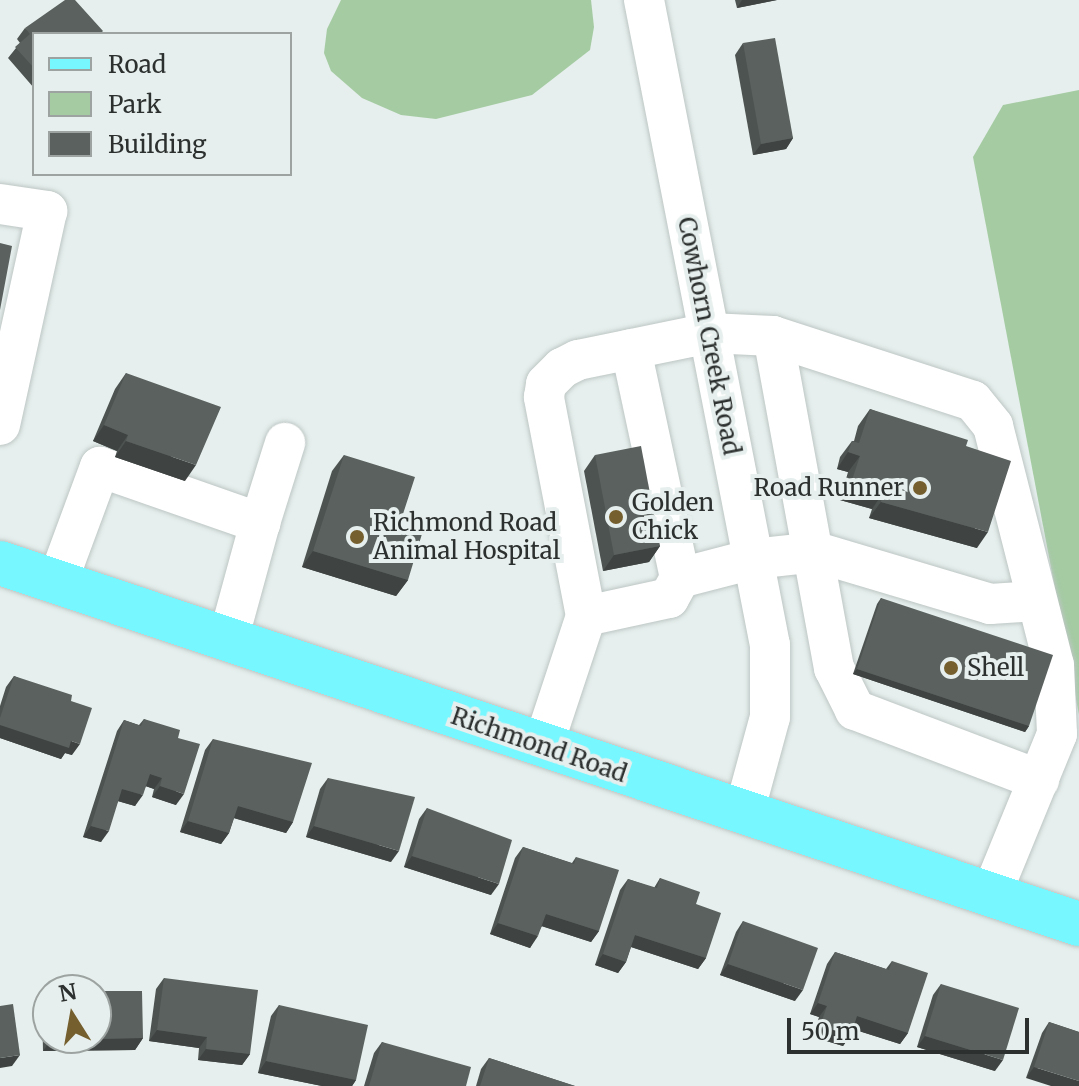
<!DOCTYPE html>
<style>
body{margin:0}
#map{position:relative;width:1079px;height:1086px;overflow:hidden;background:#e6efed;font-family:Merriweather,serif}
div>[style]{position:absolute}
.green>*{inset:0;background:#a5cba3}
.roads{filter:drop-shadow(0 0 2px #bdc6c4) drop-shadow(0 0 2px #bdc6c4)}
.minor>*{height:40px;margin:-20px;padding:0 20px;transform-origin:20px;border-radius:20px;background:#fff}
.major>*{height:44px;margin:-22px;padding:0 22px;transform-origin:22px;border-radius:22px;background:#77f7ff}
.wall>*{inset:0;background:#4d5351}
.shaded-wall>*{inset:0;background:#3f4442}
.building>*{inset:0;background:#5a615e}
.dots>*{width:22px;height:22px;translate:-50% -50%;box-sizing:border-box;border:4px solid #e6efed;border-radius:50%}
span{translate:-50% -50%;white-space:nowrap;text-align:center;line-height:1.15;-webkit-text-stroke:8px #e6efed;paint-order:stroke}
.street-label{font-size:24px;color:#2c302f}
.poi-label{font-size:24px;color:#2c302f}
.right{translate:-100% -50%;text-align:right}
.left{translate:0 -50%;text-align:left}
.legend{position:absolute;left:32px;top:32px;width:260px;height:144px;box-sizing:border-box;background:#e6efed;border:2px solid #9ca3a1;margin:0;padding:10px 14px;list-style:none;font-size:24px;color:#2c302f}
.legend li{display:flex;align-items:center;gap:16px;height:40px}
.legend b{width:40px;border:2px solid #9ca3a1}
.north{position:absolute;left:32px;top:974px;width:80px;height:80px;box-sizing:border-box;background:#e6efed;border:2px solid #9ca3a1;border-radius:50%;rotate:349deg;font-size:22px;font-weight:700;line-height:32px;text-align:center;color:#2c302f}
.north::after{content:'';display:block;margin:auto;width:28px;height:36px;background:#755f2e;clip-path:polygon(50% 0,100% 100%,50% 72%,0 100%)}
.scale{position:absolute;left:787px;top:1018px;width:242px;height:36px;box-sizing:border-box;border:4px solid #2c302f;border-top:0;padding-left:10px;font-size:24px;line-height:28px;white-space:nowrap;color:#2c302f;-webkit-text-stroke:6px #e6efed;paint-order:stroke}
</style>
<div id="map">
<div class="green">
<i style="clip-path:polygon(341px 0,591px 0,594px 27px,590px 50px,532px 95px,436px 119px,401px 115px,362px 98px,331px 71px,324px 53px,327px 29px)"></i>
<i style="clip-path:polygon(1079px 90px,1079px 715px,973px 157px,1003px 105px)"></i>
</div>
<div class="roads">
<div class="minor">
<i style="left:644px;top:0;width:657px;rotate:78.95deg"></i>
<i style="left:770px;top:645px;width:72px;rotate:90deg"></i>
<i style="left:770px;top:717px;width:99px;rotate:105.2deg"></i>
<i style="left:0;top:204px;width:48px;rotate:8.5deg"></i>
<i style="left:47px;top:211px;width:219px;rotate:102.4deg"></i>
<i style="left:773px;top:336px;width:338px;rotate:79.6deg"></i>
<i style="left:834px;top:668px;width:47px;rotate:63.4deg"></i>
<i style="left:855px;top:710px;width:197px;rotate:20.8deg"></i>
<i style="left:260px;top:523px;width:84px;rotate:-72.6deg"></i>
<i style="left:680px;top:578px;width:75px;rotate:-14.6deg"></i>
<i style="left:753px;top:559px;width:63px;rotate:-6.3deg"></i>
<i style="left:816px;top:552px;width:182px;rotate:16.6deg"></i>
<i style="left:990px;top:604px;width:47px;rotate:-3.7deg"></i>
<i style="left:57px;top:583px;width:124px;rotate:-69.7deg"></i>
<i style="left:100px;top:467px;width:170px;rotate:19.3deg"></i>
<i style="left:260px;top:523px;width:121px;rotate:105.3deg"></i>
<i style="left:586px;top:616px;width:85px;rotate:-12.2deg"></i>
<i style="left:669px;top:598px;width:23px;rotate:-61deg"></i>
<i style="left:680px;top:578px;width:234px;rotate:-102.1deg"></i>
<i style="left:543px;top:746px;width:137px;rotate:-71.7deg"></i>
<i style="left:586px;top:616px;width:223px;rotate:-100.9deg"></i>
<i style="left:544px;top:397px;width:13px;rotate:-81deg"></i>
<i style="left:546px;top:384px;width:23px;rotate:-45deg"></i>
<i style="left:562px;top:368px;width:18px;rotate:-27deg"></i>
<i style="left:578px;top:360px;width:134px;rotate:-11.6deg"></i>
<i style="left:709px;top:333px;width:64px;rotate:2.7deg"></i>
<i style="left:773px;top:336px;width:210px;rotate:18deg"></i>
<i style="left:973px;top:401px;width:32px;rotate:51deg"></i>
<i style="left:993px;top:426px;width:247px;rotate:75.7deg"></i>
<i style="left:1054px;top:665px;width:69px;rotate:87.5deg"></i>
<i style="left:1057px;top:734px;width:174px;rotate:112.3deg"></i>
</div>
<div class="major">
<i style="left:0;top:563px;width:1138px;rotate:18.5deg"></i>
</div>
</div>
<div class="wall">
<i style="clip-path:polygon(735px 0,777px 0,737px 8px)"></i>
<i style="clip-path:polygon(25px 28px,34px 34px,34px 88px,8px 58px,20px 43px,17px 39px)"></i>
<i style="clip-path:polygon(743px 43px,793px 138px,786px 149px,753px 155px,735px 55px)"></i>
<i style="clip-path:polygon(126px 373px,185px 481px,115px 457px,117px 451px,93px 441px,115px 389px)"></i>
<i style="clip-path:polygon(870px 409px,966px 446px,977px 548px,869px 518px,872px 509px,840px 500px,848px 472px,837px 469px,840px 457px,852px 441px,854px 441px,858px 426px)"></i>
<i style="clip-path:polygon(344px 455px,408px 580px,396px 596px,302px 567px,332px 471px)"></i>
<i style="clip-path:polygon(595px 455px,660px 546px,649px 562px,603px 571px,584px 471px)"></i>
<i style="clip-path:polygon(881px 598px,1029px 726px,1025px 732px,853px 674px,877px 604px)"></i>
<i style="clip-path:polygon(14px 676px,71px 701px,72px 755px,65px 753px,61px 759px,0 738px,0 706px,6px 687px)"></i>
<i style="clip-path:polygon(144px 719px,178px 738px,176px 805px,152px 797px,154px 789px,146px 786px,135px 806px,118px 801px,101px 842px,83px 837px,117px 731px,124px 720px,139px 725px)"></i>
<i style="clip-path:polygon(213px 739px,293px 822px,286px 833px,234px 818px,229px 833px,221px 844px,180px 832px,205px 750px)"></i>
<i style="clip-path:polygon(328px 778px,391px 862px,306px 837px,320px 789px)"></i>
<i style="clip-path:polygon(427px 808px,491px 895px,404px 867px,419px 819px)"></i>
<i style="clip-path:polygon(523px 847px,572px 863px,576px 857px,599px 931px,591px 942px,542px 926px,530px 948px,490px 934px,515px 858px)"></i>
<i style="clip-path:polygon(660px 878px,696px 904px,706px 958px,698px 969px,631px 947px,626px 962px,618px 973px,595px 965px,620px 890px,628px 879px,654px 888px)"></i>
<i style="clip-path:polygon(743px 921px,795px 1001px,720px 975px,736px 932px)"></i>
<i style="clip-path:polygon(835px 952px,886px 969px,892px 961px,908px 1033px,900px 1044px,853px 1029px,851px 1035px,843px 1046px,813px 1037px,819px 1017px,810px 1014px,827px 964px)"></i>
<i style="clip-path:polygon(164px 978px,250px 1054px,242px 1065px,198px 1060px,199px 1048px,149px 1041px,156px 989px)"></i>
<i style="clip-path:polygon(941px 984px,995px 1071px,917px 1047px,933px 995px)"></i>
<i style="clip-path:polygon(48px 995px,48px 1038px,143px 1038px,135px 1050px,43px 1051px,42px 1003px)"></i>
<i style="clip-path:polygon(279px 1005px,356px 1080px,352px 1086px,322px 1086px,258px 1073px,271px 1016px)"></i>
<i style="clip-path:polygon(1049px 1022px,1079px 1032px,1026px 1078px,1042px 1033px)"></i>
<i style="clip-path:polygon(382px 1042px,466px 1086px,364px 1086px,374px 1053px)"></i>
<i style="clip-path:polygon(489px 1058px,575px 1086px,476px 1086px,481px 1069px)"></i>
</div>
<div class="shaded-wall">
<i style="clip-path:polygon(742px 0,777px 0,737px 8px)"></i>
<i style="clip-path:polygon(793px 138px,786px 149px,753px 155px,761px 144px)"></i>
<i style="clip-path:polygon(104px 425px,128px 435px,117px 451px,93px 441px)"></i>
<i style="clip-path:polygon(126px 441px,196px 465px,185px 481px,115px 457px)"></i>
<i style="clip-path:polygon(848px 452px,860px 456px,848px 472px,837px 469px)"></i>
<i style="clip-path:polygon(851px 483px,883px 493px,872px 509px,840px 500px)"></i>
<i style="clip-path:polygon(881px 502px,988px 532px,977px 548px,869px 518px)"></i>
<i style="clip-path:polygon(660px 546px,649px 562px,603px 571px,614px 555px)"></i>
<i style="clip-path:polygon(313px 551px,408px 580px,396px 596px,302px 567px)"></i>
<i style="clip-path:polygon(857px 669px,1029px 726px,1025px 732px,853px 674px)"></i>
<i style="clip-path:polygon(0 725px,71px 741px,80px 744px,72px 755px,65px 753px,61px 759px,0 738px)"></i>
<i style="clip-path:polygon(150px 774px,162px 778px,154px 789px,142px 785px)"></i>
<i style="clip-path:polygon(160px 786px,184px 794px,176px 805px,152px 797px)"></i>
<i style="clip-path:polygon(122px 789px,143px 795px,135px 806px,114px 800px)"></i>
<i style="clip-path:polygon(238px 806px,293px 822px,286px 833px,230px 817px)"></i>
<i style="clip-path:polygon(188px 821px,229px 833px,221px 844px,180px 832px)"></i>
<i style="clip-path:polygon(91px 826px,109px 831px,101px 842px,83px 837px)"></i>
<i style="clip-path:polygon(314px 826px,399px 851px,391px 862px,306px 837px)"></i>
<i style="clip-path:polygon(412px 856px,499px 884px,491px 895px,404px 867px)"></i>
<i style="clip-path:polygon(546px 914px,599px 931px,591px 942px,538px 925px)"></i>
<i style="clip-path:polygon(498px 923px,538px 936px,530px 948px,490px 934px)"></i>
<i style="clip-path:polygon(635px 935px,706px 958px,698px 969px,628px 946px)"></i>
<i style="clip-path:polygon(603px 954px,626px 962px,618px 973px,595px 965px)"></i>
<i style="clip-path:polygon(728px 964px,803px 990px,795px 1001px,720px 975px)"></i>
<i style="clip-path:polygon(818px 1003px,827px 1006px,819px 1017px,810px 1014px)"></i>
<i style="clip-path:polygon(857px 1016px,908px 1033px,900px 1044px,849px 1028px)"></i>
<i style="clip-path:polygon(820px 1026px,851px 1035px,843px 1046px,813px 1037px)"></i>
<i style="clip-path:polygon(157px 1030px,207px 1037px,199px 1048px,149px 1041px)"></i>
<i style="clip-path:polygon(925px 1036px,1003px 1060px,995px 1071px,917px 1047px)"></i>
<i style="clip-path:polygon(143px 1038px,135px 1050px,43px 1051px,51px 1040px)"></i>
<i style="clip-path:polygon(206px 1049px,250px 1054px,242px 1065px,198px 1060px)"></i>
<i style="clip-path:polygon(20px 1055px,12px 1066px,0 1068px,0 1058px)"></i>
<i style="clip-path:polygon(266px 1061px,356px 1080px,352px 1086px,322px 1086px,258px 1073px)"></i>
<i style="clip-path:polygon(1034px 1067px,1079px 1081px,1079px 1086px,1051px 1086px,1026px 1078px)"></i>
</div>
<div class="building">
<i style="clip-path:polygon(65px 0,75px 0,103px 31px,100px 34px,34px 34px,34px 68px,15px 47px,30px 34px,25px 28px)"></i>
<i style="clip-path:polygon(775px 38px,793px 138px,761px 144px,743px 43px)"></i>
<i style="clip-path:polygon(0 243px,12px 246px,0 310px)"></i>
<i style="clip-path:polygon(126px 373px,221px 407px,196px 465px,126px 441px,128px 435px,104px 425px)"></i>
<i style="clip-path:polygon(870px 409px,968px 440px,966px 446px,1011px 461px,988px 532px,881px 502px,883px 493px,851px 483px,860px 456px,848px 452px,852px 441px,859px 443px)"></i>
<i style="clip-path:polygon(641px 446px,660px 546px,614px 555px,595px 455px)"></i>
<i style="clip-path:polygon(344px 455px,415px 477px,402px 517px,425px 524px,408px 580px,313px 551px)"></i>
<i style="clip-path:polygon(881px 598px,1053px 655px,1029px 726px,857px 669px)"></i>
<i style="clip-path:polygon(14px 676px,72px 695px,71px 701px,92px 708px,80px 744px,71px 741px,69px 748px,0 725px,0 718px)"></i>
<i style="clip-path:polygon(144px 719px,180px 730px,178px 738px,200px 744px,184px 794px,160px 786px,162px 778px,150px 774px,143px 795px,122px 789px,109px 831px,91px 826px,124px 720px,141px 726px)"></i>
<i style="clip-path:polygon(213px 739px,312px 763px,293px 822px,238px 806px,229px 833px,188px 821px)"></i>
<i style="clip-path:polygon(328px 778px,415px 797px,399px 851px,314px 826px)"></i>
<i style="clip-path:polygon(427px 808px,512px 840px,499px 884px,412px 856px)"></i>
<i style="clip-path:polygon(523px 847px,574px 864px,576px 857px,619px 870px,599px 931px,546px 914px,538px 936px,498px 923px)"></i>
<i style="clip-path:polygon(660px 878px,700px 892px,696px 904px,721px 913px,706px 958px,635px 935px,626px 962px,603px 954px,628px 879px,657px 888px)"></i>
<i style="clip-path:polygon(743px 921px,818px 948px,803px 990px,728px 964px)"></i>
<i style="clip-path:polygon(835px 952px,889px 970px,892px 961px,928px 973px,908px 1033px,857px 1016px,851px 1035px,820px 1026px,827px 1006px,818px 1003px)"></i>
<i style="clip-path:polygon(164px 978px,258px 990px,250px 1054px,206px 1049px,207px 1037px,157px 1030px)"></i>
<i style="clip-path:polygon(941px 984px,1019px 1008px,1003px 1060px,925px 1036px)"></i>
<i style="clip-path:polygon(96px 991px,142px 991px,143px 1038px,51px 1040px,51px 1038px,96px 1038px)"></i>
<i style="clip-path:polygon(13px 1004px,20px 1055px,0 1058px,0 1006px)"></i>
<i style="clip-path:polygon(279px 1005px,368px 1025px,356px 1080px,266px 1061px)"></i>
<i style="clip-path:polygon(1049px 1022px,1079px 1032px,1079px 1081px,1034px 1067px)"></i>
<i style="clip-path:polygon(382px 1042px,471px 1067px,466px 1086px,369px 1086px)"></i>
<i style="clip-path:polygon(489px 1058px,575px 1086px,480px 1086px)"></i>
</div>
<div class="dots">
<i style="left:920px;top:488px;background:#755f2e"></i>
<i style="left:616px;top:517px;background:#755f2e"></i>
<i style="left:357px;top:537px;background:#755f2e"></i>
<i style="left:951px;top:668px;background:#755f2e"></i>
</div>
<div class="street-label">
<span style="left:709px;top:336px;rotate:79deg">Cowhorn Creek Road</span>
<span style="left:539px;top:745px;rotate:19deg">Richmond Road</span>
</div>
<div class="poi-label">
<span class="right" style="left:904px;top:488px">Road Runner</span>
<span class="left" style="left:632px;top:517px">Golden<br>Chick</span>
<span class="left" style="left:373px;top:537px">Richmond Road<br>Animal Hospital</span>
<span class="left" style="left:967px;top:668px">Shell</span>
</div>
<ul class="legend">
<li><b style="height:10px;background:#77f7ff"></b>Road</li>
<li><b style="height:22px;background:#a5cba3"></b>Park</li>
<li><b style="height:22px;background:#5a615e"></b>Building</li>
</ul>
<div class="north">N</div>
<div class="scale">50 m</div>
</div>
